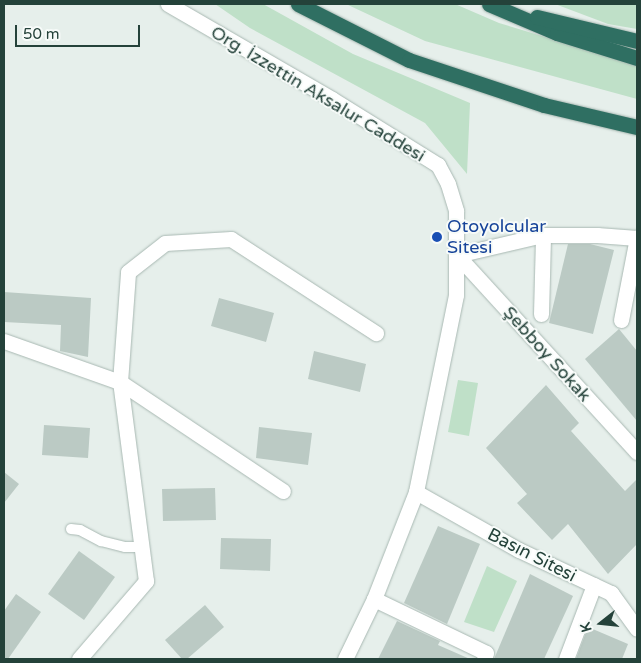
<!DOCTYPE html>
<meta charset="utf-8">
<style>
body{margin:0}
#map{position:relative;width:641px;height:663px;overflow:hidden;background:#e6efeb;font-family:"Varela Round",sans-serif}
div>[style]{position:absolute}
.green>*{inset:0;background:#bfe0c8}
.building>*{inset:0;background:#bbcac4}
.roads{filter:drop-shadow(0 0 1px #a8b8b2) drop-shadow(0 0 1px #a8b8b2)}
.lane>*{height:10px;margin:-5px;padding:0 5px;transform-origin:5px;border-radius:5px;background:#fff}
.street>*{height:15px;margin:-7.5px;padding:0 7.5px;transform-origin:7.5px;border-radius:7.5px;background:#fff}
.secondary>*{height:15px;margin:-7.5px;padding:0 7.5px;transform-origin:7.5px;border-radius:7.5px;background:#fff}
.highway>*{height:15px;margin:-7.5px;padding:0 7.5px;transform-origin:7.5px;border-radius:7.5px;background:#2f6f62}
.dots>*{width:14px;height:14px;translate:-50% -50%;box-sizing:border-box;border:2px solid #f7fbf9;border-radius:50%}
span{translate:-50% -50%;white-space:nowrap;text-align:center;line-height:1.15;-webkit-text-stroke:4px #f7fbf9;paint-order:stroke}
.street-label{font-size:18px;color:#24423a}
.transit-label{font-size:18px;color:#164399}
.left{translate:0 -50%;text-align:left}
.frame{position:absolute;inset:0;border:5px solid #24423a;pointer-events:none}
.north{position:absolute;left:576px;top:598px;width:50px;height:50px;-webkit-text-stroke:4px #f7fbf9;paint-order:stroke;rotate:254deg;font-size:14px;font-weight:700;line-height:20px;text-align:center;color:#24423a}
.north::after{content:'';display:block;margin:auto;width:18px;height:22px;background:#24423a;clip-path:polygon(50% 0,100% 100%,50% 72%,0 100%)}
.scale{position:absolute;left:15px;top:25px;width:125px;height:22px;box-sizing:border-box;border:2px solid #24423a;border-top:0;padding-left:6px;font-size:15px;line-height:18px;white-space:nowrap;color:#24423a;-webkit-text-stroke:4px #f7fbf9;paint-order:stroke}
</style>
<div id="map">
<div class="green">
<i style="clip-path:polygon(215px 4px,263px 4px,353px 54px,470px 103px,467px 174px,425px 123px,250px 28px)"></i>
<i style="clip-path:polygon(346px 4px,455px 4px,499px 23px,637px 65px,637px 99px,425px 41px)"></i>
<i style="clip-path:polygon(555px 4px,637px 4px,637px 29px,608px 24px)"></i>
<i style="clip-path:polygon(458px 380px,478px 383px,469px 436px,448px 432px)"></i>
<i style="clip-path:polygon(487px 566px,517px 581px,494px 632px,464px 622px)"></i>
</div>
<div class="building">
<i style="clip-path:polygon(568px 244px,590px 244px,614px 250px,593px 334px,549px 323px)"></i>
<i style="clip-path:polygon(4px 292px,91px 298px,88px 357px,60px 351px,61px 325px,4px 322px)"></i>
<i style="clip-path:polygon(219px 298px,274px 313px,266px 342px,211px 326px)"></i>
<i style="clip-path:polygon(619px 329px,637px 351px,637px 421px,585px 359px)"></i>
<i style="clip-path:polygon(314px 351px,366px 364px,360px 392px,308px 379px)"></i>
<i style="clip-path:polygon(546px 385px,579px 423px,571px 431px,625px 491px,637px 479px,637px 544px,608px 574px,568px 524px,552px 540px,517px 503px,527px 494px,486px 448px)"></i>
<i style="clip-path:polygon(44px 425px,90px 428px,88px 458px,42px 455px)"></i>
<i style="clip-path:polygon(259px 427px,312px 433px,308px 465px,256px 458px)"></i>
<i style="clip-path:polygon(4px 472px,19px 484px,4px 503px)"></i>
<i style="clip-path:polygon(215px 488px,216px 520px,163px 521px,162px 489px)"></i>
<i style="clip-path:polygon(438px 526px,480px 544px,447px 624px,404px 603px)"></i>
<i style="clip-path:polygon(221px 538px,271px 539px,270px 571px,220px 569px)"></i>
<i style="clip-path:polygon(79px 551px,115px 577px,84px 620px,48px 594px)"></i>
<i style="clip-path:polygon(530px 574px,573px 596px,544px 659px,494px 659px)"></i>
<i style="clip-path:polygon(16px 594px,41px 612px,8px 659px,4px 659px,4px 611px)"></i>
<i style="clip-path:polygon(205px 605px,224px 627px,187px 659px,182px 659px,165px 640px)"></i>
<i style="clip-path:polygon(397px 621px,440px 641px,438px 645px,470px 659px,378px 659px)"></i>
<i style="clip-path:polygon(588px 627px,628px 644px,622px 659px,576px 659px)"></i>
</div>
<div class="roads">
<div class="lane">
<i style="left:71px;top:529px;width:9px;rotate:6deg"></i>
<i style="left:80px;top:530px;width:24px;rotate:28deg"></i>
<i style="left:101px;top:541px;width:25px;rotate:14deg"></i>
<i style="left:125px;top:547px;width:16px"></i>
</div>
<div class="street">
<i style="left:457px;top:255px;width:88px;rotate:-13.1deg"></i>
<i style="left:543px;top:235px;width:54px"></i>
<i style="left:597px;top:235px;width:40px;rotate:4.3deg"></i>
<i style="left:541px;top:314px;width:79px;rotate:-88.5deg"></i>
<i style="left:621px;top:320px;width:84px;rotate:-79deg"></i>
<i style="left:4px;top:341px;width:123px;rotate:19.5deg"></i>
<i style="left:120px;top:382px;width:196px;rotate:33.8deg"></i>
<i style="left:416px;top:492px;width:118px;rotate:29.4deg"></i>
<i style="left:519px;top:550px;width:102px;rotate:25.1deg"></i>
<i style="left:611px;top:593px;width:44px;rotate:54.2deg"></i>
<i style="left:374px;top:599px;width:124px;rotate:25.7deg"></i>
<i style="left:486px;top:653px;width:6px;rotate:108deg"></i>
<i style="left:79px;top:659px;width:103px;rotate:-49.3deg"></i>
<i style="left:146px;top:581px;width:201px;rotate:-97.4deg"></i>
<i style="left:120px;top:382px;width:110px;rotate:-85.8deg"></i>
<i style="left:128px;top:272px;width:47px;rotate:-38.1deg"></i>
<i style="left:165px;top:243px;width:66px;rotate:-3.5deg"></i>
<i style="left:231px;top:239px;width:173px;rotate:33deg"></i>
<i style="left:566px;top:659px;width:79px;rotate:-69.3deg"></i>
</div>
<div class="secondary">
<i style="left:168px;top:4px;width:190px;rotate:30.1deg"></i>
<i style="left:332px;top:99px;width:125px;rotate:31.9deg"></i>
<i style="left:438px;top:165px;width:21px;rotate:62deg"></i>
<i style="left:448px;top:184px;width:28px;rotate:73deg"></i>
<i style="left:456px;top:211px;width:84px;rotate:90deg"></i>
<i style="left:456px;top:295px;width:201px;rotate:101.5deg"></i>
<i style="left:416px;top:492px;width:115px;rotate:111.4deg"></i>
<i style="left:374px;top:599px;width:67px;rotate:115.8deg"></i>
<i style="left:457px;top:255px;width:267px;rotate:47.6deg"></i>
</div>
<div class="highway">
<i style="left:298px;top:4px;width:124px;rotate:26.8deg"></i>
<i style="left:409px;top:60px;width:142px;rotate:18.4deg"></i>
<i style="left:544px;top:105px;width:96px;rotate:13.3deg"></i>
<i style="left:489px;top:4px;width:74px;rotate:23.1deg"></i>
<i style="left:557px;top:33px;width:84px;rotate:17.4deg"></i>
<i style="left:537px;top:17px;width:103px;rotate:13.5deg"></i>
</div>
</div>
<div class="dots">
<i style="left:437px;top:237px;background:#1a4fb4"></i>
</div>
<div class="street-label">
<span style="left:318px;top:94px;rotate:31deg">Org. İzzettin Aksalur Caddesi</span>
<span style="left:547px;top:354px;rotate:48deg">Şebboy Sokak</span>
<span style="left:532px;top:555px;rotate:27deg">Basın Sitesi</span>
</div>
<div class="transit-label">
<span class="left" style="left:447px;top:237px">Otoyolcular<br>Sitesi</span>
</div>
<div class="frame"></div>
<div class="north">K</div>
<div class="scale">50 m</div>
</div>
